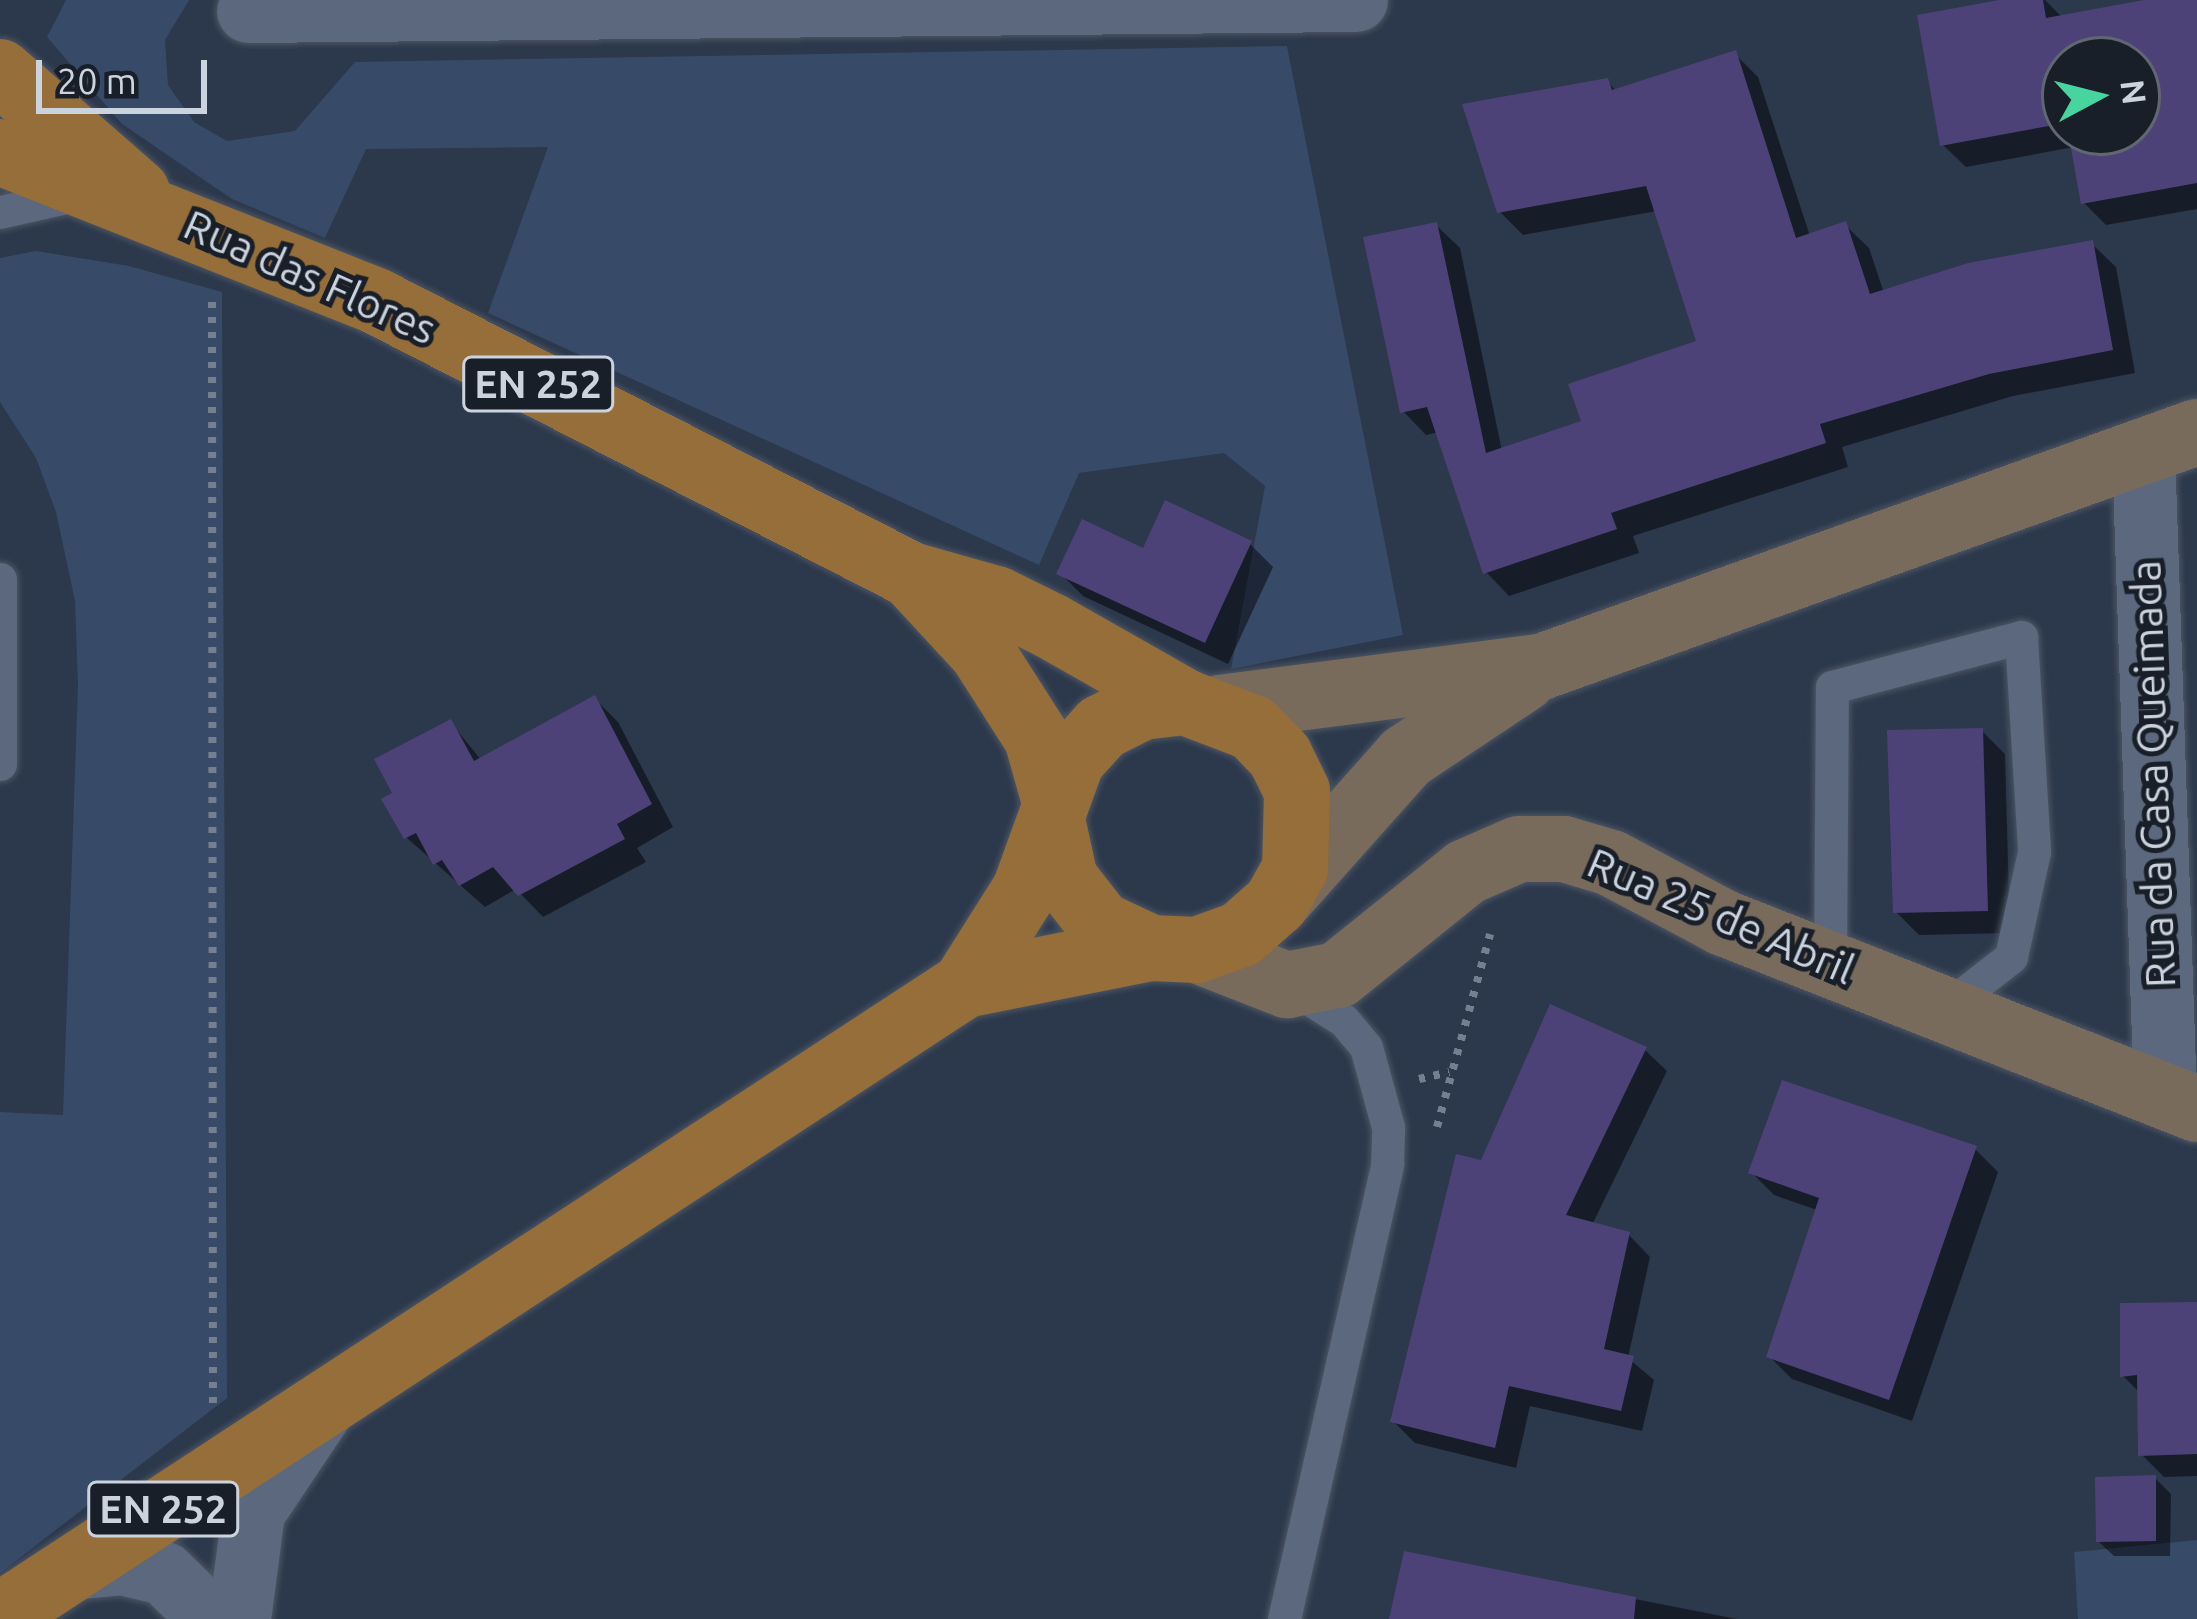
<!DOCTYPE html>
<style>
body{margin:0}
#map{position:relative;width:2197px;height:1619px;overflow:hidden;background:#2c384b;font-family:Ubuntu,sans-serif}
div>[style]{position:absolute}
.green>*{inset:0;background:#374a68}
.shadow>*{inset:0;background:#0007}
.building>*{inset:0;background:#4d4278}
.path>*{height:8px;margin-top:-4px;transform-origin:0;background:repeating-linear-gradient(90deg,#757f8f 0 6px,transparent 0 15px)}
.roads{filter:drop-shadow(0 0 3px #4b5564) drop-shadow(0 0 3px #4b5564)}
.lane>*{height:33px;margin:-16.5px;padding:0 16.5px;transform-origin:16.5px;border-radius:16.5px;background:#5b687d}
.street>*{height:63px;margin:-31.5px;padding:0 31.5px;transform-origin:31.5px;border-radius:31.5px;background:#5b687d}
.secondary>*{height:66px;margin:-33px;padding:0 33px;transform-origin:33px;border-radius:33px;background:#786b5b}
.primary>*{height:66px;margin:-33px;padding:0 33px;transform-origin:33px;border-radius:33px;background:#956e39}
span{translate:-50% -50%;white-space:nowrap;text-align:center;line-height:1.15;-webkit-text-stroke:10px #191f28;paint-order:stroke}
.shield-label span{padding:3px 9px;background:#191f28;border:3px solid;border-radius:9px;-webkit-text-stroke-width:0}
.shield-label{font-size:39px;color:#cbd3df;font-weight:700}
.street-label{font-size:42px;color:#cbd3df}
.north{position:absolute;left:2041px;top:36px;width:120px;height:120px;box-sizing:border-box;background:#191f28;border:3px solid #606771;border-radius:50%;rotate:83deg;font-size:33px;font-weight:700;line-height:48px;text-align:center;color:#cbd3df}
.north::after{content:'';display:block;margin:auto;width:42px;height:54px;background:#47d49e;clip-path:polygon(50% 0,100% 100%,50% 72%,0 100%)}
.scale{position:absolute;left:36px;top:60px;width:171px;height:54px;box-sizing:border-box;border:6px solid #cbd3df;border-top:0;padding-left:15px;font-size:36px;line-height:42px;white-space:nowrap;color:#cbd3df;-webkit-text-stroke:9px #191f28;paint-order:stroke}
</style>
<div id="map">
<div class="green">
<i style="clip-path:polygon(66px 0,189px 0,165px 40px,168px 85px,194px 122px,227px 141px,295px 131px,355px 62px,1287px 46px,1403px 635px,1231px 669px,1265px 486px,1224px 453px,1079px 473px,1039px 565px,488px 313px,548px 147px,366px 149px,325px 238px,232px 199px,122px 124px,47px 37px)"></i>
<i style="clip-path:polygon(36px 251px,129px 266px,222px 292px,227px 1398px,0 1573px,0 1112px,63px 1115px,78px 685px,75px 601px,56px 512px,36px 458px,0 402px,0 258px)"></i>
<i style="clip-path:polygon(2197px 1540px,2197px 1619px,2078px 1619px,2074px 1552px)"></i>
</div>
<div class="shadow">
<i style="clip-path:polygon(evenodd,2016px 0,2045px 0,2063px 18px,2197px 0,2197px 209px,2106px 225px,2084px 203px,2074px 147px,1966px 167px,1943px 145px,2016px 0,2065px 60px,2137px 60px,2137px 132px,2065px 132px,2065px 60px)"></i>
<i style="clip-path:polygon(1735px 54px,1758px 77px,1810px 236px,1845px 225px,1869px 248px,1884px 293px,2092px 244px,2116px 267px,2135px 373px,2013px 396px,1842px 447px,1848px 467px,1633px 536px,1639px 553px,1509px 596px,1486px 572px,1439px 432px,1426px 435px,1403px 411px,1436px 225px,1460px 248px,1502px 451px,1584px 423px,1700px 343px,1657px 211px,1523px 235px,1499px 211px,1607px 81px,1617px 92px)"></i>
<i style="clip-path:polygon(1250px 544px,1273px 567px,1228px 664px,1083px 596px,1060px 573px,1145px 552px)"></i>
<i style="clip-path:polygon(595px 699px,618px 722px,673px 827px,637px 848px,646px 862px,543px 917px,516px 889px,485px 907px,407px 838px,396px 795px,451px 723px,482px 761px)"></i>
<i style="clip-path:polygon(1982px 731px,2005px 754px,2010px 933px,1919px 935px,1896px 912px)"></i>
<i style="clip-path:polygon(1645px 1050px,1667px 1071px,1592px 1225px,1629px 1235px,1650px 1257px,1628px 1358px,1654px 1380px,1642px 1431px,1530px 1406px,1516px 1468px,1415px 1443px,1393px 1421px,1483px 1163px)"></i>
<i style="clip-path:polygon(1975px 1149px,1998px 1172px,1912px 1421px,1792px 1379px,1769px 1356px,1817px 1210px,1774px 1195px,1751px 1172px)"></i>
<i style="clip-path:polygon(2197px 1305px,2197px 1476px,2164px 1477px,2141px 1454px,2140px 1393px,2123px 1376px)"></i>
<i style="clip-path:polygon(2155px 1478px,2171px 1494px,2170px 1556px,2114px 1556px,2098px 1541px)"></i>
<i style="clip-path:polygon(1406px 1554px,1737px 1619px,1392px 1619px)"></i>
</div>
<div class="building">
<i style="clip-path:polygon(1999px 0,2043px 0,2046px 18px,2144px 0,2197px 0,2197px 183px,2081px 204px,2068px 132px,2137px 132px,2137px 60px,2065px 60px,2065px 123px,1940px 146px,1917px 15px)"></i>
<i style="clip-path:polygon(1736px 50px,1796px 238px,1846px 221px,1870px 294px,1968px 263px,2093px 240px,2113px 350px,1989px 374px,1820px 424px,1826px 443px,1611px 513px,1617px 529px,1483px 574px,1427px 407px,1400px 413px,1363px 237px,1437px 222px,1486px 453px,1581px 421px,1568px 384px,1696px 341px,1646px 186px,1497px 213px,1462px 104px,1608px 78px,1612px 90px)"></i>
<i style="clip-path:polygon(1165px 500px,1252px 541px,1205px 643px,1056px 574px,1082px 519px,1143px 548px)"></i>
<i style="clip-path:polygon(595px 695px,652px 804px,617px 824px,625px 839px,518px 896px,493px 867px,459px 886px,442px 860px,433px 865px,416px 833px,404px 839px,381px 799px,392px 793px,374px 759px,451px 719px,474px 761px)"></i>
<i style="clip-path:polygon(1983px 728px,1988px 911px,1893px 913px,1887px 730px)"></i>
<i style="clip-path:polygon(1550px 1004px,1647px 1047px,1566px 1215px,1630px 1232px,1604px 1349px,1634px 1356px,1621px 1411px,1509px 1386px,1495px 1448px,1390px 1422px,1456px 1154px,1481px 1160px)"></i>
<i style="clip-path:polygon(1782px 1080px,1977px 1146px,1889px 1400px,1766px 1357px,1819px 1198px,1748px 1173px)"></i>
<i style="clip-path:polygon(2197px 1302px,2197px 1454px,2138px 1456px,2137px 1375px,2120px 1377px,2120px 1303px)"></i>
<i style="clip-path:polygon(2156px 1475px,2156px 1541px,2096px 1542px,2095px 1477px)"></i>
<i style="clip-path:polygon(1404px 1551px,1636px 1597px,1634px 1619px,1389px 1619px)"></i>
</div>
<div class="path">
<i style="left:212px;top:302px;width:1101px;rotate:89.95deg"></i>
<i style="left:1419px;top:1079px;width:31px;rotate:-13deg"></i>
<i style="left:1437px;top:1127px;width:200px;rotate:-74.6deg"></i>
</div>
<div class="roads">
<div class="lane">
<i style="left:0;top:212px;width:82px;rotate:-12.7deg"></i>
<i style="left:0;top:579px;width:185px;rotate:90deg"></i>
<i style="left:1830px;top:964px;width:277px;rotate:-89.6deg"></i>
<i style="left:1832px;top:687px;width:196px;rotate:-14.8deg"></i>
<i style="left:2021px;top:637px;width:215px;rotate:86.5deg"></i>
<i style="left:2034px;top:852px;width:107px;rotate:102.4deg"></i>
<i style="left:2011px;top:957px;width:85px;rotate:142.2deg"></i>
<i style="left:1284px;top:1619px;width:467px;rotate:-77.2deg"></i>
<i style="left:1387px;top:1164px;width:37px;rotate:-88deg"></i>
<i style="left:1388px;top:1127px;width:83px;rotate:-105.4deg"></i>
<i style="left:1366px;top:1047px;width:35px;rotate:-130deg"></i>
<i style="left:1343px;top:1020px;width:58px;rotate:-147.7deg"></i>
</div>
<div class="street">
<i style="left:248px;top:11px;width:1108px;rotate:-0.57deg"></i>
<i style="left:2143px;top:451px;width:645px;rotate:88.05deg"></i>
<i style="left:72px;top:1568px;width:49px;rotate:-5.8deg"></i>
<i style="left:121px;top:1563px;width:44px;rotate:13.1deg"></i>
<i style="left:164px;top:1573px;width:66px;rotate:44.4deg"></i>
<i style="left:239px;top:1619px;width:108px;rotate:-82.5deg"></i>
<i style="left:253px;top:1512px;width:124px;rotate:-56.2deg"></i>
</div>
<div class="secondary">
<i style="left:1219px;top:708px;width:325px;rotate:-7.3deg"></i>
<i style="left:1541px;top:667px;width:697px;rotate:-19.71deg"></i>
<i style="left:1276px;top:903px;width:195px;rotate:-48.3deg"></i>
<i style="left:1406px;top:757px;width:141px;rotate:-33.7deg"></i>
<i style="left:1197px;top:950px;width:97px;rotate:21.3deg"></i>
<i style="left:1287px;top:985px;width:52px;rotate:-11.1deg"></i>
<i style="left:1338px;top:975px;width:164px;rotate:-38.8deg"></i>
<i style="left:1466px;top:872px;width:58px;rotate:-23.5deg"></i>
<i style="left:1519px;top:849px;width:45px"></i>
<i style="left:1564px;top:849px;width:49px;rotate:16.6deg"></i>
<i style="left:1611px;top:863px;width:128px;rotate:28deg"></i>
<i style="left:1724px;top:923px;width:508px;rotate:21.47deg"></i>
</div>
<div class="primary">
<i style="left:0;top:72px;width:182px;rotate:41.2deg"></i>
<i style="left:0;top:152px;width:404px;rotate:21.6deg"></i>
<i style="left:376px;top:301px;width:601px;rotate:27.12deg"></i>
<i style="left:911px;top:575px;width:88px;rotate:15.8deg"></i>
<i style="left:996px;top:599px;width:61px;rotate:26.1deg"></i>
<i style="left:1051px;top:626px;width:154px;rotate:29.6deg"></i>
<i style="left:911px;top:575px;width:105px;rotate:47.3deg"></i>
<i style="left:982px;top:652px;width:102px;rotate:57.4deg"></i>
<i style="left:1037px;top:738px;width:66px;rotate:74.3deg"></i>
<i style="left:1053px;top:824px;width:56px;rotate:77.7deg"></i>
<i style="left:1065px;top:879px;width:57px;rotate:52.1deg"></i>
<i style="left:1100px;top:924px;width:56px;rotate:25.2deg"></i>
<i style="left:0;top:1616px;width:1153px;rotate:-33.18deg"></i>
<i style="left:965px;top:985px;width:190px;rotate:-11.3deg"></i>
<i style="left:1151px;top:948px;width:46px;rotate:2.5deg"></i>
<i style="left:1197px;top:950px;width:47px;rotate:-20deg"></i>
<i style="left:1241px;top:934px;width:47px;rotate:-41.5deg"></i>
<i style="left:1276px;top:903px;width:39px;rotate:-61deg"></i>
<i style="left:1295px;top:869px;width:78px;rotate:-88.5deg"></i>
<i style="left:1297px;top:791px;width:39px;rotate:-116deg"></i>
<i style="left:1280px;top:756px;width:39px;rotate:-134deg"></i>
<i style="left:1253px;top:728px;width:73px;rotate:-159.1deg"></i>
<i style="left:1185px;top:702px;width:43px;rotate:173.4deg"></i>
<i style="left:1142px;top:707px;width:45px;rotate:153.4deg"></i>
<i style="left:1102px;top:727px;width:45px;rotate:132.3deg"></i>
<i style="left:1072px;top:760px;width:138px;rotate:109.9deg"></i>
<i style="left:1025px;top:890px;width:112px;rotate:122.3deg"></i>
</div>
</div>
<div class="shield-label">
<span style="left:538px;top:384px">EN 252</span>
<span style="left:163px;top:1509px">EN 252</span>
</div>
<div class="street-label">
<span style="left:310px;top:277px;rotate:24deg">Rua das Flores</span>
<span style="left:2153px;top:774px;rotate:-92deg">Rua da Casa Queimada</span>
<span style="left:1721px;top:916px;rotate:23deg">Rua 25 de Abril</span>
</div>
<div class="north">N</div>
<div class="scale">20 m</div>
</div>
